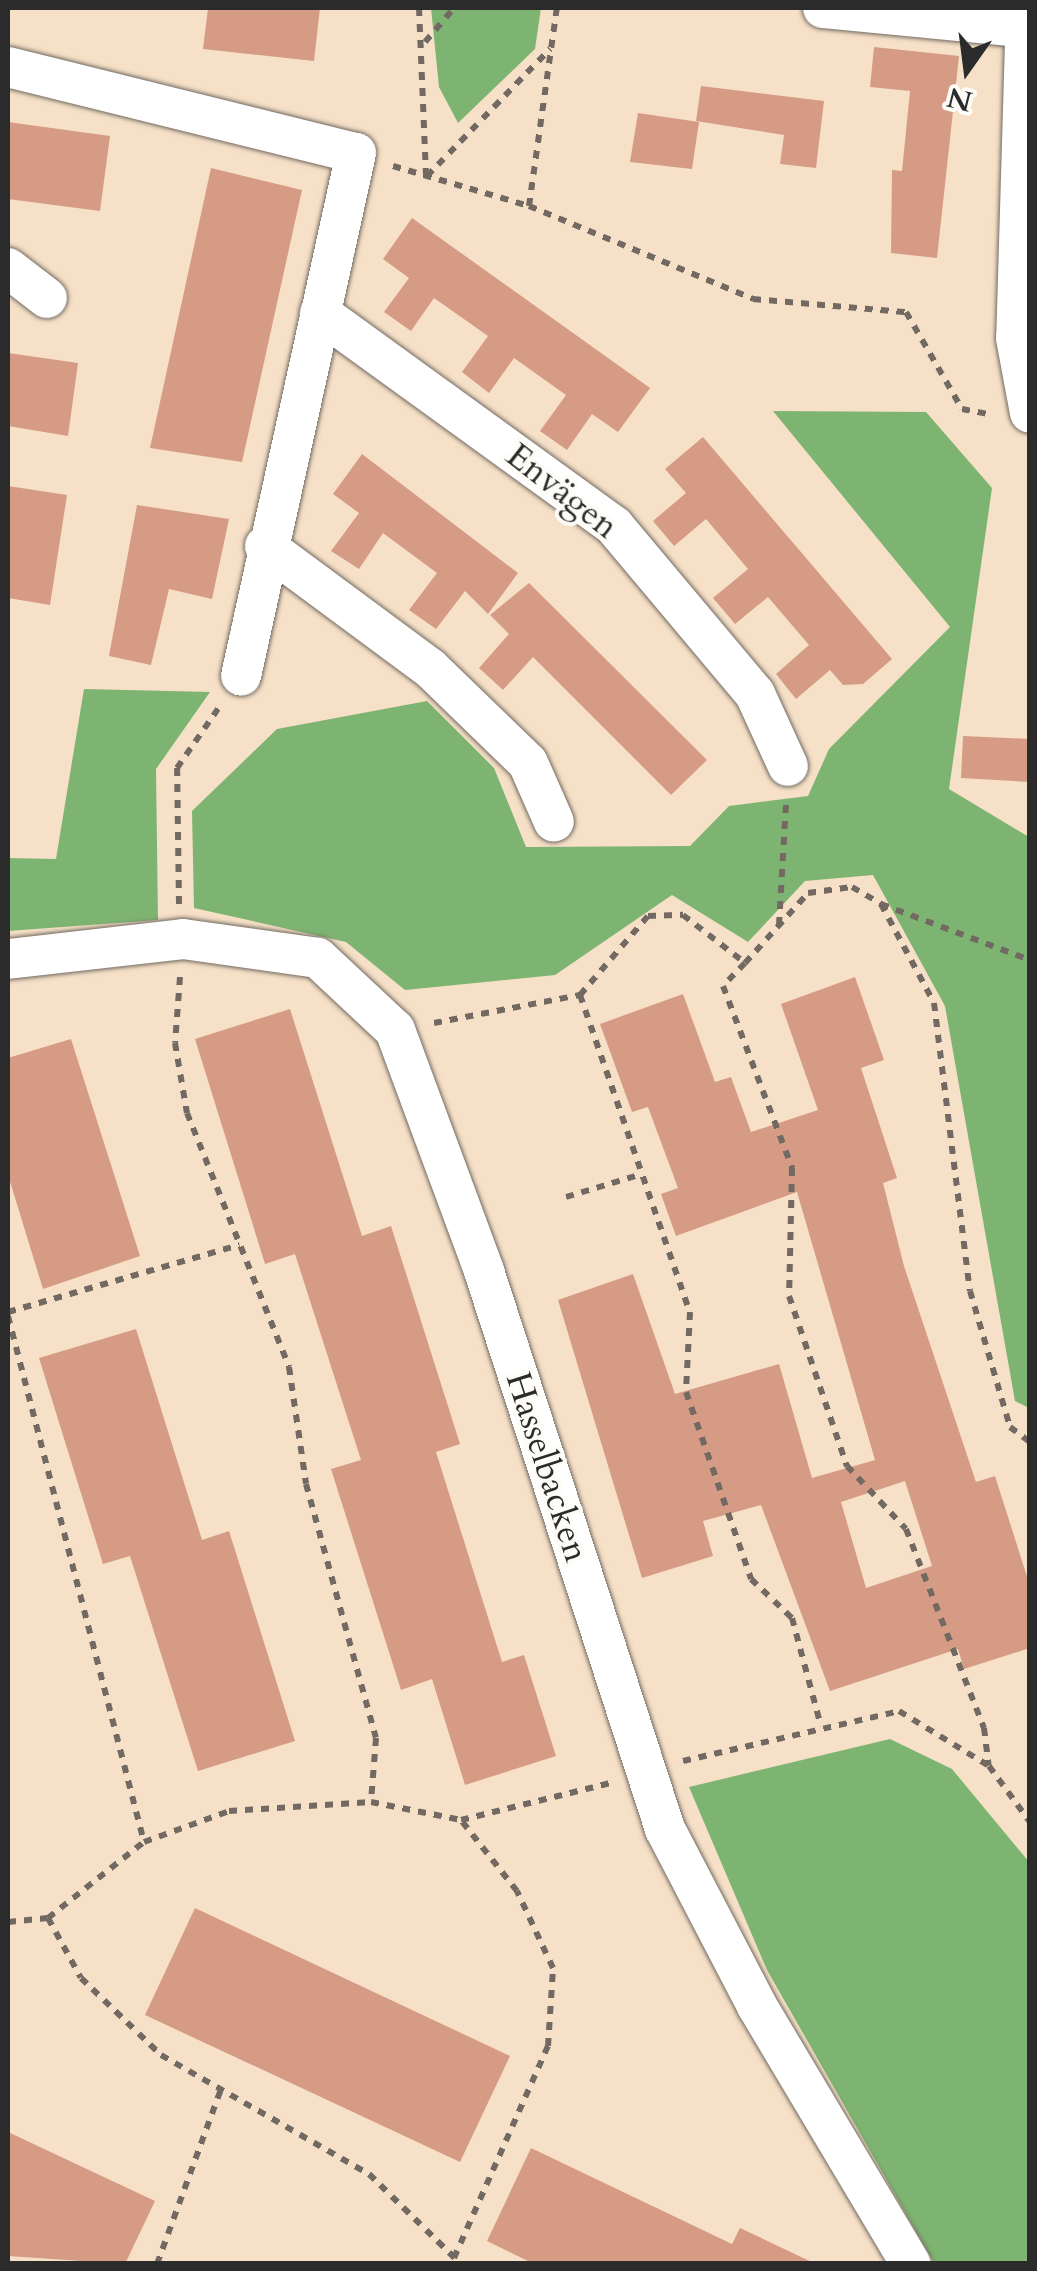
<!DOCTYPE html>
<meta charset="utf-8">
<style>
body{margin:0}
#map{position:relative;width:1037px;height:2271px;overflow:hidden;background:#f6e0c7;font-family:Cardo,serif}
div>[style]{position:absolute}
.forest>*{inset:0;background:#7eb471}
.building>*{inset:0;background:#d69b84}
.path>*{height:6px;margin-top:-3px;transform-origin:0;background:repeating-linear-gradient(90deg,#726a62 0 8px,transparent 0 16px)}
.roads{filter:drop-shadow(0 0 2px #726a62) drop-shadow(0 0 2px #726a62)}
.minor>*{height:40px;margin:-20px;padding:0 20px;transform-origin:20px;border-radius:20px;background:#fff}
span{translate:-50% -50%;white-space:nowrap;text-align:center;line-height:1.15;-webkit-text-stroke:8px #fdfcf7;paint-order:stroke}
.street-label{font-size:35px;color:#2b2b2b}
.frame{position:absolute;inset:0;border:10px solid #2b2b2b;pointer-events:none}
.north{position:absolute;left:917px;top:20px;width:100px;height:100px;-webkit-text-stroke:8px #fdfcf7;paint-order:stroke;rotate:194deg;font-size:28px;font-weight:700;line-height:40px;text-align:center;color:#2b2b2b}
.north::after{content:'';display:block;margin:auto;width:35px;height:45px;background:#2b2b2b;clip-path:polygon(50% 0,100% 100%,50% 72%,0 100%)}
</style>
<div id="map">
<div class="forest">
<i style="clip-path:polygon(431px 8px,541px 8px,535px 49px,458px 123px,439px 87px)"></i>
<i style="clip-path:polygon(773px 411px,926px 412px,992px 488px,949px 789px,1029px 837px,1029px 1408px,1015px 1401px,945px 1006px,873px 875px,805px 881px,748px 942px,672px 895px,555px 975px,405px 990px,346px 942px,194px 908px,192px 811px,277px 729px,427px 701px,494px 768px,526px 847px,690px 846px,729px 806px,808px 796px,829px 749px,950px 627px)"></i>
<i style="clip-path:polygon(84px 689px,210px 692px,156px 769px,158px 920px,8px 931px,8px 858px,56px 859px)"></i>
<i style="clip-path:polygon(890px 1739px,952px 1769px,1029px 1862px,1029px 2263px,934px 2263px,767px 1970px,689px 1787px)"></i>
</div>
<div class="building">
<i style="clip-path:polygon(208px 8px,320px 8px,314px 61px,203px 49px)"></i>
<i style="clip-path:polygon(874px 47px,959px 56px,937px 258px,891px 253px,892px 170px,902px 171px,910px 91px,870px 87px)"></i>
<i style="clip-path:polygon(701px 86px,824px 101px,816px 168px,780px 164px,784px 135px,696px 121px)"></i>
<i style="clip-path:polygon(638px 113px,699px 122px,692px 169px,630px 162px)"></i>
<i style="clip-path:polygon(8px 122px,110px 136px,100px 211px,8px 199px)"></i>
<i style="clip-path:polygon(211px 168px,302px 190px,242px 462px,150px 448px)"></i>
<i style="clip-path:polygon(412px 218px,650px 388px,618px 432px,592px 414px,567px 450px,540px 431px,566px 395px,514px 358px,489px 393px,462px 372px,488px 336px,434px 298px,411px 331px,384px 312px,409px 278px,383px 259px)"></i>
<i style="clip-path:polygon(8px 353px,78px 363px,68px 436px,8px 426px)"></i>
<i style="clip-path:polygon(703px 437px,892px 659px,863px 684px,843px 685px,830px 670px,796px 699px,776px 674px,809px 645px,768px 597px,735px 624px,713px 598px,748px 569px,706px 519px,674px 546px,653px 521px,686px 493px,665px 469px)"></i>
<i style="clip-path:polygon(362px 454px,518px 573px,488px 614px,465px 591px,436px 629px,409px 610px,437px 573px,383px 533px,359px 569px,331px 551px,359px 513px,333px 494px)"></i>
<i style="clip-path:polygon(8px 486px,67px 495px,50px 605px,8px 598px)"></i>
<i style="clip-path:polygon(137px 505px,229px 519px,212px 599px,169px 589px,151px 665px,109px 656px)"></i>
<i style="clip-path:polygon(529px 583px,707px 760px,671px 795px,533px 657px,503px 690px,479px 668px,509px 634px,490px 615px)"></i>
<i style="clip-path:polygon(963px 736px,1030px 739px,1030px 782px,961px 778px)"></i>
<i style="clip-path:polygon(evenodd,855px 977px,884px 1060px,861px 1068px,897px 1178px,883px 1183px,904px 1266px,976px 1482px,995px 1476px,1030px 1586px,1030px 1648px,964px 1669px,958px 1649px,830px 1691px,761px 1505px,703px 1521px,713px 1556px,642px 1578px,558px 1300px,633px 1274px,675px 1394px,779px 1364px,812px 1478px,875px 1460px,797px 1192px,676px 1236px,661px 1194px,678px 1188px,648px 1107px,632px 1112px,600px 1024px,683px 994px,715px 1082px,731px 1077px,751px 1132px,818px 1110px,781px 1004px,855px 977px,905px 1481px,932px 1566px,866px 1588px,841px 1502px,905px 1481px)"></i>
<i style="clip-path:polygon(290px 1009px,362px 1236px,391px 1226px,460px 1444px,436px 1452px,502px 1662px,524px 1655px,556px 1756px,465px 1785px,432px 1679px,401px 1690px,331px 1469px,361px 1460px,295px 1254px,265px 1264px,195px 1039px)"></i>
<i style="clip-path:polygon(71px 1039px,140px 1256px,43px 1289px,8px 1175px,8px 1058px)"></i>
<i style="clip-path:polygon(136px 1329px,202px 1540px,229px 1531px,295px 1741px,198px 1771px,130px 1556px,103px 1564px,39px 1358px)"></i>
<i style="clip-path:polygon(195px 1908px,510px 2056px,460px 2162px,145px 2015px)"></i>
<i style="clip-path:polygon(8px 2132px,155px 2201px,125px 2264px,8px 2256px)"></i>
<i style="clip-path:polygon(531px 2148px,732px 2244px,740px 2228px,816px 2264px,534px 2264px,487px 2241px)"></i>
</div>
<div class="path">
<i style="left:419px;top:8px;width:168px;rotate:87.6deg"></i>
<i style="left:425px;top:42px;width:45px;rotate:-49.5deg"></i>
<i style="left:393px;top:166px;width:142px;rotate:16.4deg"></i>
<i style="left:529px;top:206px;width:243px;rotate:22.5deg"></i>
<i style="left:753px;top:299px;width:154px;rotate:4.9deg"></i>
<i style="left:906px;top:312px;width:112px;rotate:60deg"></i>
<i style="left:962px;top:409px;width:31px;rotate:11deg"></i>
<i style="left:427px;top:176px;width:177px;rotate:-45.9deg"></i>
<i style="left:529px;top:206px;width:200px;rotate:-82deg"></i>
<i style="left:179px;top:904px;width:136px;rotate:-90.8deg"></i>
<i style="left:177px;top:768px;width:75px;rotate:-55.3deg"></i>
<i style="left:881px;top:904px;width:159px;rotate:20.6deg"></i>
<i style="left:779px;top:925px;width:123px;rotate:-86.7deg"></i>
<i style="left:745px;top:963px;width:32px;rotate:134deg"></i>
<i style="left:723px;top:986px;width:195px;rotate:69.2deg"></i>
<i style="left:792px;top:1168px;width:128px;rotate:91.3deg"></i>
<i style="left:789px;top:1296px;width:180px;rotate:71.2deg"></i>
<i style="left:847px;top:1466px;width:86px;rotate:46.9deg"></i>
<i style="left:906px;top:1529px;width:214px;rotate:68.6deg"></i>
<i style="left:984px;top:1728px;width:38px;rotate:83deg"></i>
<i style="left:180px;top:977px;width:66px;rotate:94.3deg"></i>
<i style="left:175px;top:1043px;width:71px;rotate:80.3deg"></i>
<i style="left:187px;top:1113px;width:274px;rotate:68.1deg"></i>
<i style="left:289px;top:1367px;width:118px;rotate:81.7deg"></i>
<i style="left:306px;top:1484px;width:263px;rotate:74.6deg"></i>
<i style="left:376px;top:1738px;width:64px;rotate:94.5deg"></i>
<i style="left:580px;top:995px;width:336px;rotate:70.9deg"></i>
<i style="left:690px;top:1312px;width:80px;rotate:92.9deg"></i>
<i style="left:686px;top:1392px;width:198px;rotate:70.8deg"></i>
<i style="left:751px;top:1579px;width:57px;rotate:43.6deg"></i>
<i style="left:792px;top:1618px;width:112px;rotate:75deg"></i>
<i style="left:434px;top:1023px;width:149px;rotate:-10.9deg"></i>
<i style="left:580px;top:995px;width:104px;rotate:-49.3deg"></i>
<i style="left:648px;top:916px;width:35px;rotate:-2deg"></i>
<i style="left:683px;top:915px;width:78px;rotate:37.7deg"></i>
<i style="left:745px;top:963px;width:94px;rotate:-48deg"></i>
<i style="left:808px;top:893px;width:44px;rotate:-7.8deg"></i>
<i style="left:852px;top:887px;width:34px;rotate:30deg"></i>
<i style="left:881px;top:904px;width:112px;rotate:61.8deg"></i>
<i style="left:934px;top:1003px;width:290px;rotate:82.9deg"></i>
<i style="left:970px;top:1291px;width:142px;rotate:73.6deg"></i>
<i style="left:1010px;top:1427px;width:25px;rotate:37deg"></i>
<i style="left:566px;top:1197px;width:79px;rotate:-16.8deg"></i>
<i style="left:8px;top:1312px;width:241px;rotate:-16.2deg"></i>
<i style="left:8px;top:1316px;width:543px;rotate:75.5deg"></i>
<i style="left:683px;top:1761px;width:222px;rotate:-13deg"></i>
<i style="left:899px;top:1711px;width:105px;rotate:31.4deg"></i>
<i style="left:989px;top:1766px;width:69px;rotate:53.8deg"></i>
<i style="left:48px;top:1918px;width:68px;rotate:61.2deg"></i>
<i style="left:81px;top:1978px;width:111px;rotate:43.9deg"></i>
<i style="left:161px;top:2055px;width:240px;rotate:29.8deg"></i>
<i style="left:369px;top:2174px;width:129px;rotate:44.4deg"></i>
<i style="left:8px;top:1922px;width:40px;rotate:-5.7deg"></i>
<i style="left:48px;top:1918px;width:122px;rotate:-38.4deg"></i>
<i style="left:144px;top:1842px;width:90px;rotate:-20deg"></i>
<i style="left:229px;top:1811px;width:142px;rotate:-3.6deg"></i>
<i style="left:371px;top:1802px;width:92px;rotate:11.3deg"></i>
<i style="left:461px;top:1820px;width:154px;rotate:-13.9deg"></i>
<i style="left:454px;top:2258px;width:232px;rotate:-66.1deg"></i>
<i style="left:548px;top:2046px;width:78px;rotate:-86.3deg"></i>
<i style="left:553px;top:1968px;width:85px;rotate:-115.1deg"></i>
<i style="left:517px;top:1891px;width:90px;rotate:-128.3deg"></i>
<i style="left:157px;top:2264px;width:186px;rotate:-69.9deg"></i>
</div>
<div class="roads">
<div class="minor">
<i style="left:823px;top:8px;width:208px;rotate:5.5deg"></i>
<i style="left:1026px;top:8px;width:330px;rotate:91.7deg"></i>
<i style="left:1016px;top:338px;width:76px;rotate:79.4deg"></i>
<i style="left:8px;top:67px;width:358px;rotate:13.9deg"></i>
<i style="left:356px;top:153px;width:535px;rotate:102.4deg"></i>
<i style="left:8px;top:268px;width:49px;rotate:37.6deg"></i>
<i style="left:320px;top:313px;width:363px;rotate:35.9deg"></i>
<i style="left:614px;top:526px;width:219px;rotate:50deg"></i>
<i style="left:755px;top:694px;width:79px;rotate:65.4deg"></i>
<i style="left:265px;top:546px;width:205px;rotate:36.5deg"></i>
<i style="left:430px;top:668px;width:136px;rotate:44.1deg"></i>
<i style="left:528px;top:763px;width:64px;rotate:66.2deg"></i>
<i style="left:8px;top:959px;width:176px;rotate:-6.5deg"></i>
<i style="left:183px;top:939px;width:136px;rotate:8deg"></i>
<i style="left:318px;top:958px;width:105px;rotate:43.1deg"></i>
<i style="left:395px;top:1030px;width:257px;rotate:69.7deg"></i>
<i style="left:484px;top:1271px;width:587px;rotate:72.03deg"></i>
<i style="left:665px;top:1829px;width:199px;rotate:62.5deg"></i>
<i style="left:757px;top:2006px;width:300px;rotate:59.2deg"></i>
</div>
</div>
<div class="street-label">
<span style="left:562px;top:491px;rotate:38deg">Envägen</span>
<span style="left:547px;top:1467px;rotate:72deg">Hasselbacken</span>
</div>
<div class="frame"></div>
<div class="north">N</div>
</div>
